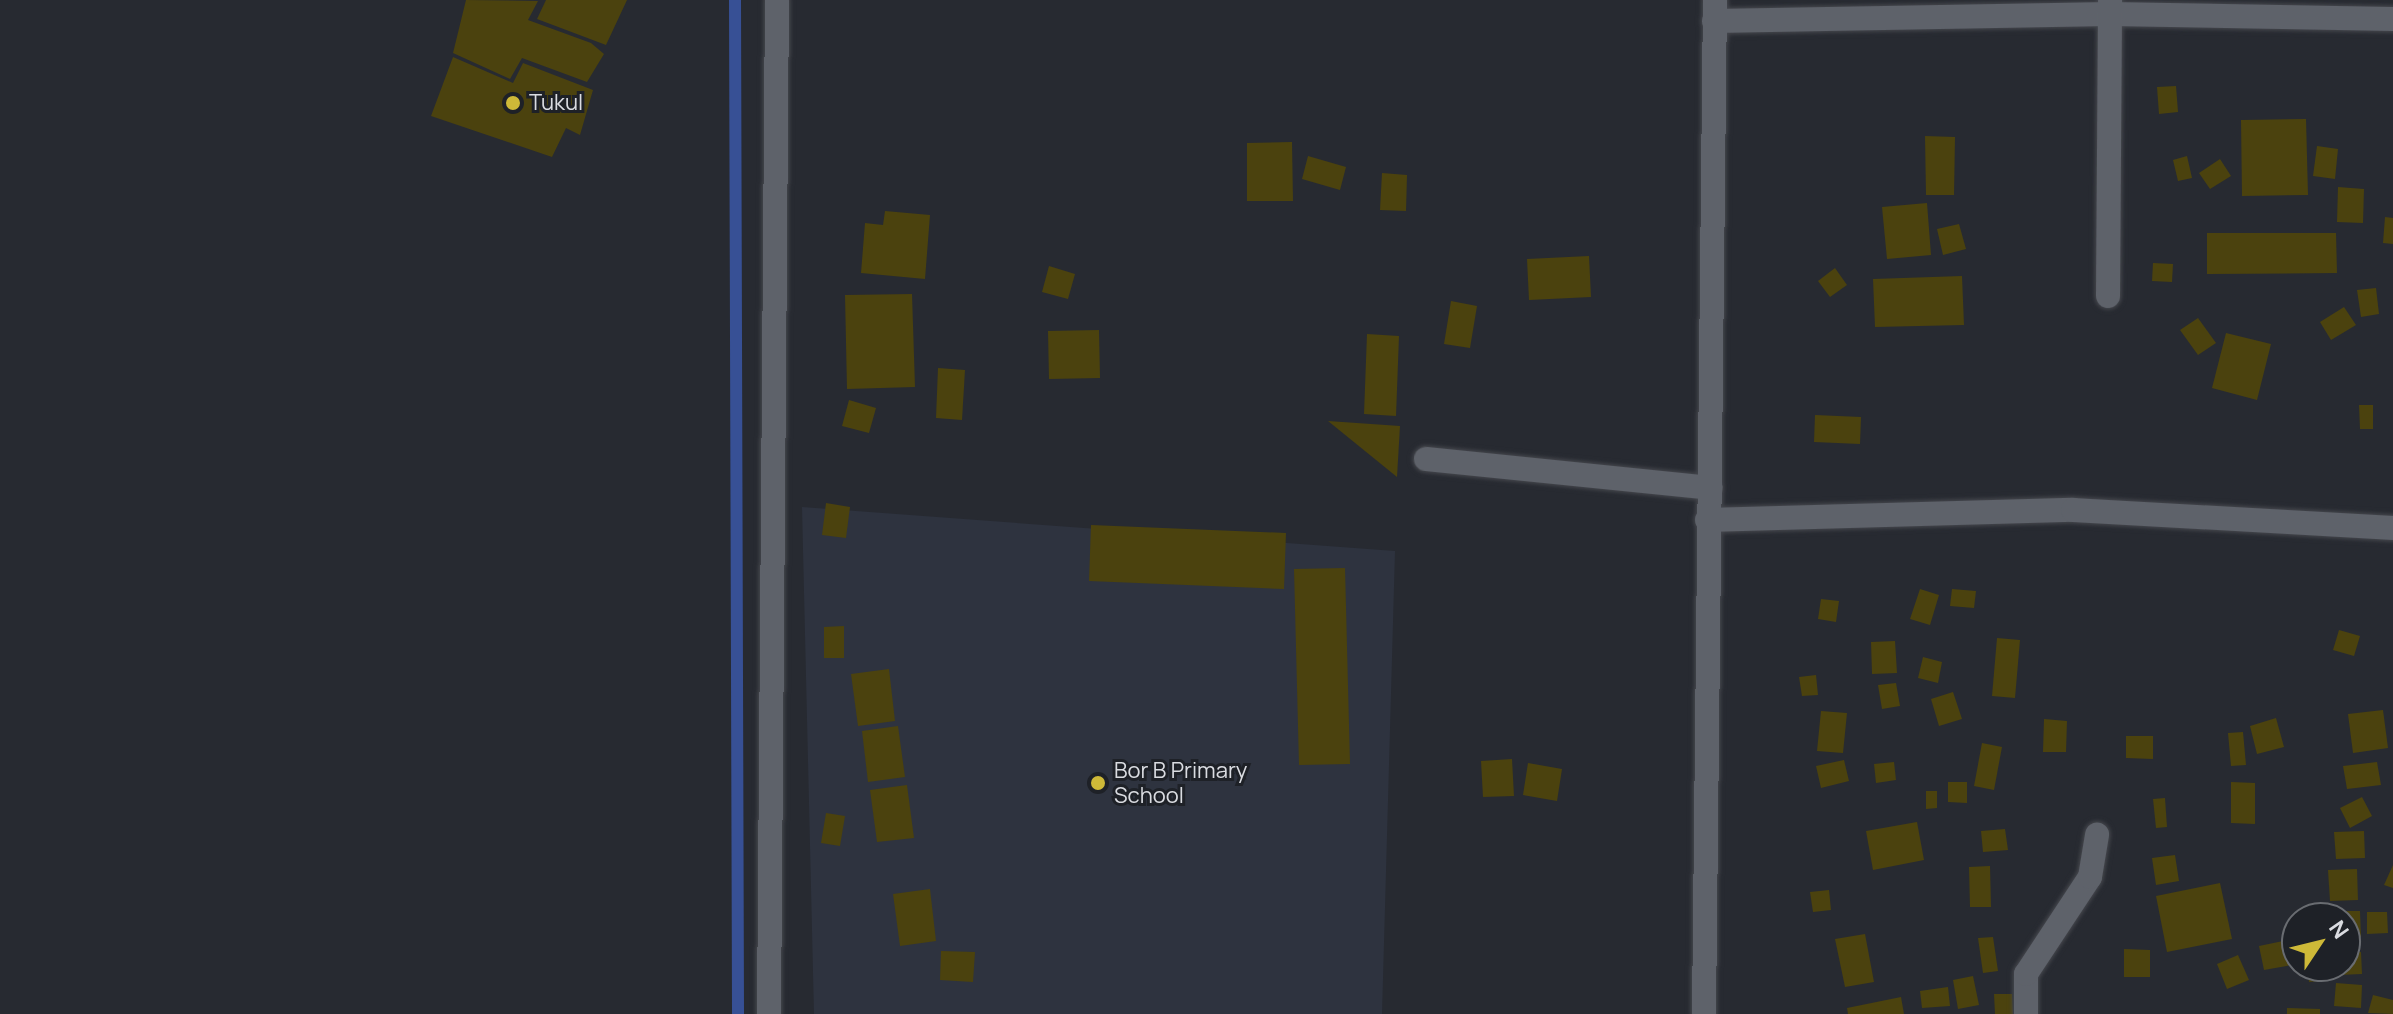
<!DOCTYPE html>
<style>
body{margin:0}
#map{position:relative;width:2393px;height:1014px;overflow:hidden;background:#272a31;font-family:Manrope,sans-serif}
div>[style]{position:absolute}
.built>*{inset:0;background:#2e333f}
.stream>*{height:12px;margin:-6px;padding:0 6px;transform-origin:6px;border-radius:6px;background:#375095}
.building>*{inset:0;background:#4b420e}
.roads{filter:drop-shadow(0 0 2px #45474d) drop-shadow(0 0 2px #45474d)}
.street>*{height:24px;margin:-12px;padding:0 12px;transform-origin:12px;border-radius:12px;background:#5e626a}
.dots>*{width:22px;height:22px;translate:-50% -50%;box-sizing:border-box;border:4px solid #1e2127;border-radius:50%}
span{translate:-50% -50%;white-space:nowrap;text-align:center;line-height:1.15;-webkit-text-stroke:6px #1e2127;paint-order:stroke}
.poi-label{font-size:22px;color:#dadce1}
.left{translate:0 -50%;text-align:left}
.north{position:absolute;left:2281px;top:902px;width:80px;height:80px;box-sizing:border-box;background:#1e2127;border:2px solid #696c71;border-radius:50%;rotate:55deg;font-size:22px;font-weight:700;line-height:32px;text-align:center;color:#dadce1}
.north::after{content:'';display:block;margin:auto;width:28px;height:36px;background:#ceb938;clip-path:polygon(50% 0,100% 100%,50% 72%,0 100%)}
</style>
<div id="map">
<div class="built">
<i style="clip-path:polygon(802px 507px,1395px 551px,1382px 1014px,814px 1014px)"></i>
</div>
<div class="stream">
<i style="left:735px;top:0;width:1014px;rotate:89.83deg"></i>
</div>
<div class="building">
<i style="clip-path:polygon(466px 0,538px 1px,528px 20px,591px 43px,604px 54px,587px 82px,522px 58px,510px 79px,453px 53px)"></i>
<i style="clip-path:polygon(546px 0,627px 0,606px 45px,537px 19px)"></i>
<i style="clip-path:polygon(453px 57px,513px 83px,523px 63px,593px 90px,580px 135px,566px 128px,552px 157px,431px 116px)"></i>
<i style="clip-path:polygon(2176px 86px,2178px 112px,2159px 114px,2157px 87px)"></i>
<i style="clip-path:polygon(2306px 119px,2308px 195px,2242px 196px,2241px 120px)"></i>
<i style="clip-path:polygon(1925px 136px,1955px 137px,1954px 195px,1926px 195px)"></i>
<i style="clip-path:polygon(1292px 142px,1293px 201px,1247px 201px,1247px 143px)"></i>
<i style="clip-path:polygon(2317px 146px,2338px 149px,2335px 179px,2313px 176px)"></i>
<i style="clip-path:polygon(1308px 156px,1346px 167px,1340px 190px,1302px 179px)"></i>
<i style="clip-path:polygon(2187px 156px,2192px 178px,2178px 181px,2173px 160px)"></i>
<i style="clip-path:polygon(2220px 159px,2231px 176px,2210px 189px,2199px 173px)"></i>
<i style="clip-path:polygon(1382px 173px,1407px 175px,1406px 211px,1380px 210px)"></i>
<i style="clip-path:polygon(2338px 187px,2364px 189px,2363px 223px,2337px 222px)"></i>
<i style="clip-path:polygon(1927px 203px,1931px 255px,1887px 259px,1882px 207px)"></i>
<i style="clip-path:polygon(885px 211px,930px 215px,925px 279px,861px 273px,865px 223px,883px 225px)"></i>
<i style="clip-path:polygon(2385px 217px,2393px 218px,2393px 244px,2383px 243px)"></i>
<i style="clip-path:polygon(1959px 224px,1966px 249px,1943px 255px,1937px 229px)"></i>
<i style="clip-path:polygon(2207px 233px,2336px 233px,2337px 273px,2207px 274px)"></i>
<i style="clip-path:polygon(1589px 256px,1591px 297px,1529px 300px,1527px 259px)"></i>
<i style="clip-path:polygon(2153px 263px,2173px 264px,2172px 282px,2152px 281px)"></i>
<i style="clip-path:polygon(1049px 266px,1075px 274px,1068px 299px,1042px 292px)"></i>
<i style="clip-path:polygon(1835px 268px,1847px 285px,1830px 297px,1818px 281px)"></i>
<i style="clip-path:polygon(1962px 276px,1964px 325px,1875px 327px,1873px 279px)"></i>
<i style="clip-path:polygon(2376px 288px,2379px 314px,2361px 317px,2357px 290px)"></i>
<i style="clip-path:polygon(912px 294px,915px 387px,847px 389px,845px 295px)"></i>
<i style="clip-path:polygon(1451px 301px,1477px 306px,1470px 348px,1444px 344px)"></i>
<i style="clip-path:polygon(2344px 307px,2356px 325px,2331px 340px,2320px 322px)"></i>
<i style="clip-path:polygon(2198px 318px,2216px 343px,2198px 355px,2180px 330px)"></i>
<i style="clip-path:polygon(1099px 330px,1100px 378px,1049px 379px,1048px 331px)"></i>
<i style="clip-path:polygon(2226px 333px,2271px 344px,2257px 400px,2212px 388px)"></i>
<i style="clip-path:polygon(1367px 334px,1399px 336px,1396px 416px,1364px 414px)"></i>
<i style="clip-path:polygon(938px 368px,965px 370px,962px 420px,936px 418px)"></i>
<i style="clip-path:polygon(849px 400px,876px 408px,869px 433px,842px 426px)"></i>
<i style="clip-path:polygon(2359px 405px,2373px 405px,2373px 429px,2360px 429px)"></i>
<i style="clip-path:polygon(1815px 415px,1861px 417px,1860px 444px,1814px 442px)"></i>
<i style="clip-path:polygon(1328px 421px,1400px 426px,1397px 477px)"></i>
<i style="clip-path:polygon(826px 503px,850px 507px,846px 538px,822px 535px)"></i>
<i style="clip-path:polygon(1091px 525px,1286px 533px,1284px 589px,1089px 581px)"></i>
<i style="clip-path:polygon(1345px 568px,1350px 764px,1299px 765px,1294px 569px)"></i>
<i style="clip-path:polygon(1920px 589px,1939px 595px,1930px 625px,1910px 619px)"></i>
<i style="clip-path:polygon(1952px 589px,1976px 591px,1974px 608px,1950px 606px)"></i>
<i style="clip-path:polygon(1821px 599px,1839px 601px,1836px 622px,1818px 619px)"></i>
<i style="clip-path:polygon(844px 626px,844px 658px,824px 658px,824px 627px)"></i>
<i style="clip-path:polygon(2339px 630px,2360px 636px,2354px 656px,2333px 650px)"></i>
<i style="clip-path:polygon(1997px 638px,2020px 640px,2015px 698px,1992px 696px)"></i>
<i style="clip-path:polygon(1895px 641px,1897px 673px,1872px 674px,1871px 642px)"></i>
<i style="clip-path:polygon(1923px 657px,1942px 662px,1938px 683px,1918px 678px)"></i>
<i style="clip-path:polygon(889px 669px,895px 721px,858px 726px,851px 674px)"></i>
<i style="clip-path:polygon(1816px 675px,1818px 695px,1802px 696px,1799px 677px)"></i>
<i style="clip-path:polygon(1896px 683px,1900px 706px,1882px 709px,1878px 685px)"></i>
<i style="clip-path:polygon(1953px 692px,1962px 719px,1939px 726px,1931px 699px)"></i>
<i style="clip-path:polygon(2383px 710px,2388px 748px,2353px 753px,2348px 714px)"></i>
<i style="clip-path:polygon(1821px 711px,1847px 713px,1843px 753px,1817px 751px)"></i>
<i style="clip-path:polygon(2276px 718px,2284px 747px,2257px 754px,2250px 726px)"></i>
<i style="clip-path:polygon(2044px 719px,2067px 721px,2066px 752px,2043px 752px)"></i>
<i style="clip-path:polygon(898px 726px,905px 777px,868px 782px,862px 731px)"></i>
<i style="clip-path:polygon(2243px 732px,2246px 765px,2231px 766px,2228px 733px)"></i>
<i style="clip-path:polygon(2126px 736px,2153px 736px,2153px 759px,2126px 758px)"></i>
<i style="clip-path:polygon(1982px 743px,2002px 747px,1994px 790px,1974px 786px)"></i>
<i style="clip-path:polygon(1512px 759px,1514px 796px,1483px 797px,1481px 761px)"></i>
<i style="clip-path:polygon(1844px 760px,1849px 781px,1821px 788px,1816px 766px)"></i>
<i style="clip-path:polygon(1894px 762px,1896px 780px,1876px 783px,1874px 764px)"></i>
<i style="clip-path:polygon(2377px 762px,2381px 785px,2347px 789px,2343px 766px)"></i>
<i style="clip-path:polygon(1528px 763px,1562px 769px,1557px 801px,1523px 795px)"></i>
<i style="clip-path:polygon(1948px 782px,1967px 782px,1967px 803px,1948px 802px)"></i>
<i style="clip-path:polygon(2231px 782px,2255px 783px,2255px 824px,2231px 823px)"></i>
<i style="clip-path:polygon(907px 785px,914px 838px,877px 842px,870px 790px)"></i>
<i style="clip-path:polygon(1926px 791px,1937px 791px,1937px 808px,1926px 809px)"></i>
<i style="clip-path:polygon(2362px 797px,2372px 816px,2350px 828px,2340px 808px)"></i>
<i style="clip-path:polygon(2165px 798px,2167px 827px,2156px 828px,2153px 799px)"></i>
<i style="clip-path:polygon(826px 813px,845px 816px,840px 846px,821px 843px)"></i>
<i style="clip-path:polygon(1917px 822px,1924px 860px,1873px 870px,1866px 831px)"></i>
<i style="clip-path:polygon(2005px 829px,2008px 850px,1983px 852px,1981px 831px)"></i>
<i style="clip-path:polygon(2364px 831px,2365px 858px,2336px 859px,2334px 832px)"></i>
<i style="clip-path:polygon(2175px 855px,2179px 881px,2156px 885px,2152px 858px)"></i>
<i style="clip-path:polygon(2393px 865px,2393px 888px,2384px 885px)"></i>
<i style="clip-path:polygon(1990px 866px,1991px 907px,1970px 907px,1969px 867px)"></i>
<i style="clip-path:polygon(2357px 869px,2358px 900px,2330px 901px,2328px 870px)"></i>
<i style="clip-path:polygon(2220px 883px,2232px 939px,2167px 952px,2156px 896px)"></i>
<i style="clip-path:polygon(930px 889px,936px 941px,900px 946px,893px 894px)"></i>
<i style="clip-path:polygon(1829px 890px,1831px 910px,1813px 912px,1810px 892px)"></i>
<i style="clip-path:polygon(2343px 911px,2360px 911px,2361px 937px,2345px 937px)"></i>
<i style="clip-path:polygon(2367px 912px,2387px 912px,2388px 933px,2367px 934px)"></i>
<i style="clip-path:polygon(1865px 934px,1874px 982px,1845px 987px,1835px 939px)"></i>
<i style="clip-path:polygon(1993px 937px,1998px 971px,1983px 973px,1978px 938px)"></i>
<i style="clip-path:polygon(2297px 938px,2297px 964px,2264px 970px,2259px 946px)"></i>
<i style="clip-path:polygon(2124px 949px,2150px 950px,2150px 977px,2124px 977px)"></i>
<i style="clip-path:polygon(941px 951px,975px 952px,973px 982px,940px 980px)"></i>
<i style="clip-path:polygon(2361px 952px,2362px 974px,2339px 975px,2345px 953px)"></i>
<i style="clip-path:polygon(2238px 955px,2249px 980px,2227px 989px,2217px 964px)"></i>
<i style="clip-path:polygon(2307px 966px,2327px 966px,2328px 980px,2309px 982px)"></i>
<i style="clip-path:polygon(1973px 976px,1979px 1005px,1958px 1009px,1953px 980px)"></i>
<i style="clip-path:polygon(2336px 983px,2362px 985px,2361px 1008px,2334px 1006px)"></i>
<i style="clip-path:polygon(1948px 987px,1950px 1006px,1922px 1008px,1920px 991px)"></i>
<i style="clip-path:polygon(1994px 994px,2012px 994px,2013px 1014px,1995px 1014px)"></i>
<i style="clip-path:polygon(2373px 995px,2393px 1000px,2393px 1014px,2368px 1013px)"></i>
<i style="clip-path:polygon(1901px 997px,1904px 1014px,1848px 1014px,1847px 1008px)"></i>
<i style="clip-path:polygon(2287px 1008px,2320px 1009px,2320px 1014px,2287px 1014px)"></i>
</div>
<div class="roads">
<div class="street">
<i style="left:1714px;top:21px;width:396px;rotate:-1deg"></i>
<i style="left:2110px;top:14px;width:283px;rotate:1deg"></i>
<i style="left:2108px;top:296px;width:296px;rotate:-89.6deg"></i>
<i style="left:1426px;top:459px;width:286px;rotate:5.8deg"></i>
<i style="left:1707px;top:520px;width:366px;rotate:-1.6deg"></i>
<i style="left:2073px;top:510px;width:321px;rotate:3.2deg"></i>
<i style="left:769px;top:1014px;width:1014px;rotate:-89.55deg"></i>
<i style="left:1704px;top:1014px;width:1014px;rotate:-89.38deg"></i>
<i style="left:2026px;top:1014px;width:40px;rotate:-90deg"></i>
<i style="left:2026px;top:974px;width:116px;rotate:-56.6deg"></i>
<i style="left:2090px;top:877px;width:43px;rotate:-80.5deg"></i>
</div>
</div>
<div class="dots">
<i style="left:513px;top:103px;background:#ceb938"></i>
<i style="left:1098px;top:783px;background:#ceb938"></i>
</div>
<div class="poi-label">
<span class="left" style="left:529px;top:103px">Tukul</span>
<span class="left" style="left:1114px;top:783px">Bor B Primary<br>School</span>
</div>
<div class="north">N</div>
</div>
